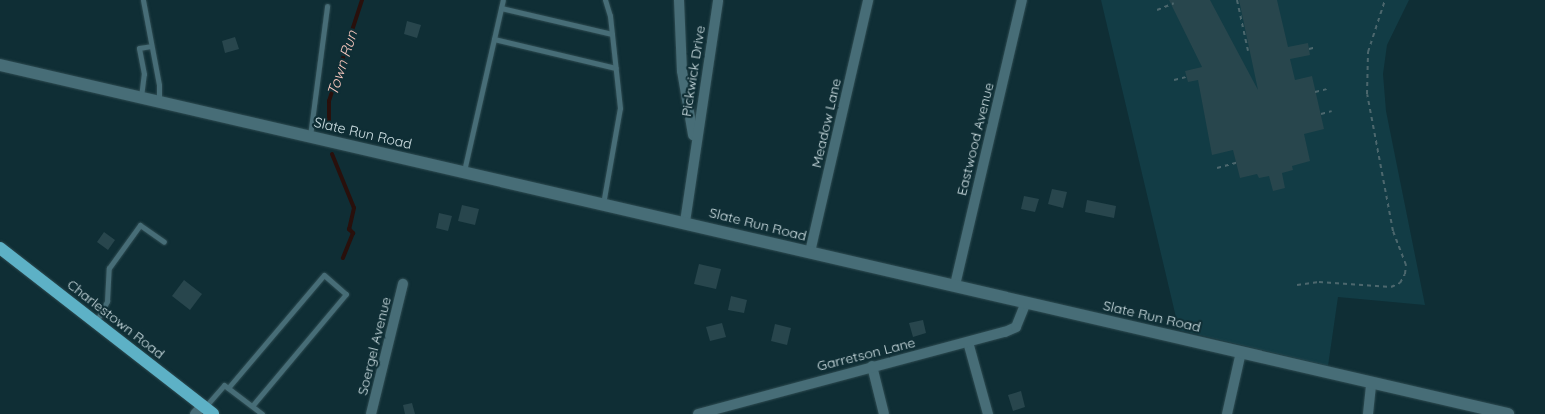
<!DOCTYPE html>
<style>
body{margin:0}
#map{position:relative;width:1545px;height:414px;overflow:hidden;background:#0f2e35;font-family:Quicksand,sans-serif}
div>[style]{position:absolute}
.built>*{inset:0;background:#123c45}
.stream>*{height:4px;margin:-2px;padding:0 2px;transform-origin:2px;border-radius:2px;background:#29100c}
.building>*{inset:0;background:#28464d}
.path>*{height:2px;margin-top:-1px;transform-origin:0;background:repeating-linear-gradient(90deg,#4c676d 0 4px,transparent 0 8px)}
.roads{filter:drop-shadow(0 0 1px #2e4b51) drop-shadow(0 0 1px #2e4b51)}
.service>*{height:5px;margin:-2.5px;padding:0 2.5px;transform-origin:2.5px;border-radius:2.5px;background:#476d77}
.minor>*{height:10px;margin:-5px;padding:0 5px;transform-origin:5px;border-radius:5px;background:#476d77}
.tertiary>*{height:12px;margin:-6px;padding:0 6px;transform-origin:6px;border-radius:6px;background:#476d77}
.primary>*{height:12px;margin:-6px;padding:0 6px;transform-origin:6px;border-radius:6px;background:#5db1c6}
span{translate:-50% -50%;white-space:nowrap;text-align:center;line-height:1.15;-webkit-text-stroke:4.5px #0f2e35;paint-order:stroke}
.street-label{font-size:14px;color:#d1e2e6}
.water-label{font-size:15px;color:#fac9bf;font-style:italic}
</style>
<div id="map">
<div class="built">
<i style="clip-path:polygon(1101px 0,1409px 0,1387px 45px,1383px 74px,1386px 111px,1425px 305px,1338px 297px,1328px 366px,1179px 330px)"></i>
</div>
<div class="stream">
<i style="left:329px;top:128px;width:27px;rotate:-90deg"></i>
<i style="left:329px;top:101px;width:106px;rotate:-71.9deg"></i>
<i style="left:332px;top:154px;width:58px;rotate:67.8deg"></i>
<i style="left:354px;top:208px;width:22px;rotate:103deg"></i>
<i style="left:349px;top:229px;width:6px;rotate:45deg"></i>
<i style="left:353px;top:233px;width:27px;rotate:112deg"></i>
</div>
<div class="building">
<i style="clip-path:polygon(1169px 0,1210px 0,1258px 90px,1239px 0,1277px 0,1288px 47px,1308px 43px,1310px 55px,1290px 59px,1295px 80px,1312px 76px,1324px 129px,1304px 134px,1310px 161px,1292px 166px,1293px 170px,1282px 173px,1285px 188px,1273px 191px,1269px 176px,1259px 178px,1257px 174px,1240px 178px,1233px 150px,1212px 155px,1198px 80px,1188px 82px,1185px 71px,1202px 67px)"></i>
<i style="clip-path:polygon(407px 21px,421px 25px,417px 38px,404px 34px)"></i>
<i style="clip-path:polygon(235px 37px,239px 49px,225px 53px,222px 41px)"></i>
<i style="clip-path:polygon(1052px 189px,1067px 192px,1063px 208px,1048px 204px)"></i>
<i style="clip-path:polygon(1024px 196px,1039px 199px,1035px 212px,1021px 209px)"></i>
<i style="clip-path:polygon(1087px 200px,1116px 206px,1114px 218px,1085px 212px)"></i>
<i style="clip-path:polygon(462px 205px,479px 209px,475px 225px,458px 221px)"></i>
<i style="clip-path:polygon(439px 213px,452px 216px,448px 231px,436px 228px)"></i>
<i style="clip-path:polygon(104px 232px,115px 240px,108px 250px,97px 242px)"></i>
<i style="clip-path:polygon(699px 264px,721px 269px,716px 289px,694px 284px)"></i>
<i style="clip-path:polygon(184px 280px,202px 294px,190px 310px,172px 296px)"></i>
<i style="clip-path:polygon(731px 296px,747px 300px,744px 313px,728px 310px)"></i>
<i style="clip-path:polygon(923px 320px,926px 333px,913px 337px,909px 323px)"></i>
<i style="clip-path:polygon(722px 323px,726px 337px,710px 341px,706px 327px)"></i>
<i style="clip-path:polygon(775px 324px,791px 328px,787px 345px,771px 341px)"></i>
<i style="clip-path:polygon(1021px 391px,1025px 407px,1013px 411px,1008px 395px)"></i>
<i style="clip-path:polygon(412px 403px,415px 414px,405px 414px,403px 405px)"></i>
</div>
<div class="path">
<i style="left:1237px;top:0;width:52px;rotate:77.8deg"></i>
<i style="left:1157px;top:10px;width:18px;rotate:-22deg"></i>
<i style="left:1309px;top:49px;width:8px;rotate:-14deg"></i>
<i style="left:1174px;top:80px;width:12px;rotate:-14deg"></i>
<i style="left:1315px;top:92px;width:12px;rotate:-14deg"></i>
<i style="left:1321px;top:114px;width:11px;rotate:-15deg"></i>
<i style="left:1217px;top:168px;width:20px;rotate:-15deg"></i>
<i style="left:1297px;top:285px;width:22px;rotate:-8deg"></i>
<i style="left:1319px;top:282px;width:72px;rotate:4deg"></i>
<i style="left:1391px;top:287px;width:10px;rotate:-24deg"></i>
<i style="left:1400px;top:283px;width:10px;rotate:-61deg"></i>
<i style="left:1405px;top:274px;width:9px;rotate:-84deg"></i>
<i style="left:1406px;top:265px;width:36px;rotate:-111deg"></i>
<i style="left:1393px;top:231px;width:139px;rotate:-100.7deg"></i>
<i style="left:1367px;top:94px;width:42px;rotate:-88.6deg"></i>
<i style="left:1368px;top:52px;width:55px;rotate:-71.9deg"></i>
</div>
<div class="roads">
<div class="service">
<i style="left:143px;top:0;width:86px;rotate:79.3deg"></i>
<i style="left:159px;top:85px;width:16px;rotate:90deg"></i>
<i style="left:501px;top:8px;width:114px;rotate:13.2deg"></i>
<i style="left:494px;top:39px;width:125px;rotate:13.4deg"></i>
<i style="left:141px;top:97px;width:23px;rotate:-83deg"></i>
<i style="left:144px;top:74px;width:26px;rotate:-101deg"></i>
<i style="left:139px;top:48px;width:12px;rotate:-9deg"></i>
<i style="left:310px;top:136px;width:131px;rotate:-82.5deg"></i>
<i style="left:464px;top:171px;width:175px;rotate:-77.2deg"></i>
<i style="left:603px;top:204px;width:97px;rotate:-80deg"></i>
<i style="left:620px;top:108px;width:93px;rotate:-96.2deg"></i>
<i style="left:610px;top:16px;width:17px;rotate:-107deg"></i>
<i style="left:96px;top:322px;width:24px;rotate:-62deg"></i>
<i style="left:107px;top:301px;width:33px;rotate:-87deg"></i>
<i style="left:109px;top:268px;width:53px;rotate:-54.2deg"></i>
<i style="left:140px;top:225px;width:29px;rotate:35deg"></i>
<i style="left:228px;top:388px;width:148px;rotate:-49.7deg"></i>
<i style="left:324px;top:275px;width:29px;rotate:41deg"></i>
<i style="left:346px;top:294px;width:146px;rotate:130deg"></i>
<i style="left:205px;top:407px;width:29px;rotate:-49deg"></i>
<i style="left:224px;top:385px;width:48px;rotate:37.3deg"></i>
</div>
<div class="minor">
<i style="left:679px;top:0;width:71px;rotate:87.6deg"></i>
<i style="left:682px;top:71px;width:65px;rotate:80.2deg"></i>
<i style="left:685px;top:222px;width:224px;rotate:-81.5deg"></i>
<i style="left:810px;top:252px;width:259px;rotate:-77deg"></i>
<i style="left:955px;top:285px;width:293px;rotate:-76.8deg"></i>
<i style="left:968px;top:342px;width:75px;rotate:74.5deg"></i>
<i style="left:872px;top:366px;width:49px;rotate:76deg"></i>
<i style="left:195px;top:414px;width:12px;rotate:-48deg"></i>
<i style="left:371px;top:414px;width:134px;rotate:-76.2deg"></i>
<i style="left:698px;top:414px;width:318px;rotate:-15deg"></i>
<i style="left:1005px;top:332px;width:12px;rotate:-24deg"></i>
<i style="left:1016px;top:327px;width:27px;rotate:-68deg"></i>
<i style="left:1227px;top:414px;width:64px;rotate:-77.3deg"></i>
<i style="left:1368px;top:414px;width:31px;rotate:-84deg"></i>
</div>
<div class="tertiary">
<i style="left:0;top:65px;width:1548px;rotate:13.03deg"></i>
</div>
<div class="primary">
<i style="left:0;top:248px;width:270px;rotate:37.9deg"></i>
</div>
</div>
<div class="street-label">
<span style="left:693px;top:71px;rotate:-81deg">Pickwick Drive</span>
<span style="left:826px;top:123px;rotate:-77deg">Meadow Lane</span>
<span style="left:363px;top:133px;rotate:13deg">Slate Run Road</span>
<span style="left:975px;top:139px;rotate:-76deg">Eastwood Avenue</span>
<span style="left:758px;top:224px;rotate:14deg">Slate Run Road</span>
<span style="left:1152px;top:316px;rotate:13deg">Slate Run Road</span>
<span style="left:116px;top:319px;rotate:38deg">Charlestown Road</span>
<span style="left:374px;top:346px;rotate:-76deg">Soergel Avenue</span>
<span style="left:866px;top:354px;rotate:-14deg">Garretson Lane</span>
</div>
<div class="water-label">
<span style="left:342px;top:63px;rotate:-72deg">Town Run</span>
</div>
</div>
